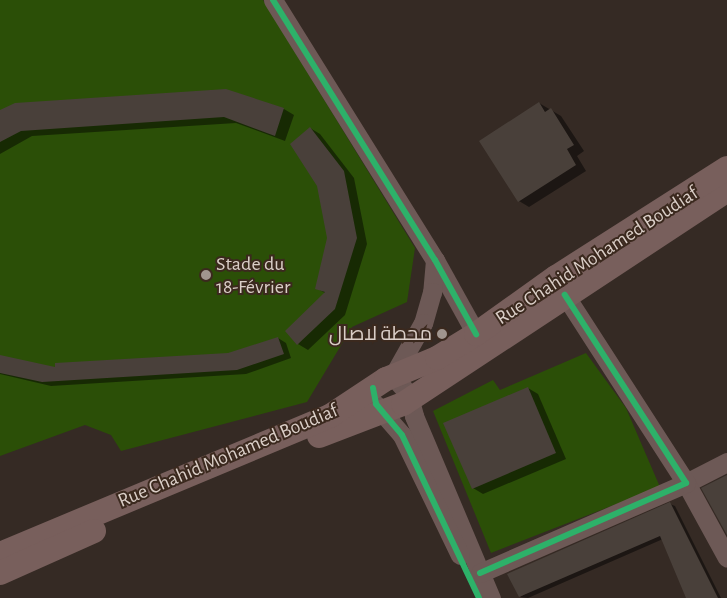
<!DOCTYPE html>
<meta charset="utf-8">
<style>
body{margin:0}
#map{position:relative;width:727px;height:598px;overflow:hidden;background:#352a24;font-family:"Alegreya Sans",Cairo,sans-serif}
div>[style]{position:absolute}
.green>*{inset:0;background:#2b4f07}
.shadow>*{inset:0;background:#0007}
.building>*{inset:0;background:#49403a}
.minor>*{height:19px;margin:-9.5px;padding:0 9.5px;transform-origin:9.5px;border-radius:9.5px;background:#6d5956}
.major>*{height:24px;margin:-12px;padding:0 12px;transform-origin:12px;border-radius:12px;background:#785f5c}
.cycleway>*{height:6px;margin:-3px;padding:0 3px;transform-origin:3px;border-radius:3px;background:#2db169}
.dots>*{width:14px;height:14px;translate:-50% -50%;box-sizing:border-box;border:2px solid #3b291e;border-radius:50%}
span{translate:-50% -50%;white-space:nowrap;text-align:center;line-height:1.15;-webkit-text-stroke:4px #3b291e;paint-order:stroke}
.street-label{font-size:20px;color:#dacec7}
.poi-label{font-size:20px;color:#dacec7}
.left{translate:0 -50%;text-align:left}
.right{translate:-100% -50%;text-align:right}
</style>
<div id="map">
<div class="green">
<i style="clip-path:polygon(0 0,263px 0,415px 248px,407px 302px,352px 327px,307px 402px,121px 451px,111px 435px,85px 425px,0 456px)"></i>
<i style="clip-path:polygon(586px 353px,626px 408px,660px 487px,491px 553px,433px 411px,493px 380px,500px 390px)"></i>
</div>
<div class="shadow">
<i style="clip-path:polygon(539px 103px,561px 116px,584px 151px,577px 156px,586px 171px,529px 207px,519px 201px)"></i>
<i style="clip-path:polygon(284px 109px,294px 115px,285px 141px,236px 123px,32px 136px,0 154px,0 112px)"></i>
<i style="clip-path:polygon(310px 128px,320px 134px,354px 178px,367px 244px,345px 315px,308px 350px,298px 344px,325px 293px,316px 288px,329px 238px)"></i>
<i style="clip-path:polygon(278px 338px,286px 343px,291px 358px,246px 374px,51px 386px,0 374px,0 356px,57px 369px,229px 354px)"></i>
<i style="clip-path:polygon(528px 388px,538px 394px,566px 459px,483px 494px,473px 488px)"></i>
<i style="clip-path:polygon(670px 504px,675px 506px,721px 598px,688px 598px,663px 539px,528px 598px,520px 597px)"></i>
</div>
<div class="building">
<i style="clip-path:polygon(226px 89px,284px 108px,275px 136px,224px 117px,21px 131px,0 142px,0 110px,15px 103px)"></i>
<i style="clip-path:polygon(539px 102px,545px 112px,551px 108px,574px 145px,567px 149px,576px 165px,518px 202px,479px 141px)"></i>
<i style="clip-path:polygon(310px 127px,344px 171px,357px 238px,335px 309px,297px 345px,285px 331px,325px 292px,315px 289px,327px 238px,317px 186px,290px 144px)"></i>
<i style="clip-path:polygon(278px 337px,284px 354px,237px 370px,42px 382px,0 373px,0 355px,55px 367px,55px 363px,228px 353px)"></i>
<i style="clip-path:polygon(528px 387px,556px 453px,472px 489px,443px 423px)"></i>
<i style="clip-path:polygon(727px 475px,727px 535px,701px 488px)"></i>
<i style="clip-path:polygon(670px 502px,718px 598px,686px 598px,660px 536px,519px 597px,507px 574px)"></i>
</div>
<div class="minor">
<i style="left:273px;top:0;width:306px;rotate:58.1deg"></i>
<i style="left:435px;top:260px;width:85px;rotate:61deg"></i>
<i style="left:435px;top:260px;width:32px;rotate:95deg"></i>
<i style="left:432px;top:292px;width:32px;rotate:106deg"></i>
<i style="left:423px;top:323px;width:61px;rotate:119.5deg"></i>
<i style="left:393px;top:376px;width:23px;rotate:49deg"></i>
<i style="left:408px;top:393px;width:24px;rotate:75deg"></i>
<i style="left:414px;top:416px;width:198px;rotate:67.1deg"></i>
<i style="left:375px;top:404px;width:41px;rotate:48.9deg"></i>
<i style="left:402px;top:435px;width:133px;rotate:64.2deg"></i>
<i style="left:727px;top:462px;width:46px;rotate:152.9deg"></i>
<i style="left:686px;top:483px;width:85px;rotate:61.3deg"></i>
<i style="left:480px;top:573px;width:225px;rotate:-23.6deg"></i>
<i style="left:686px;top:483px;width:224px;rotate:-122.8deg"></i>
</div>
<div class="major">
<i style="left:319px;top:436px;width:90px;rotate:-20.9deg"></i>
<i style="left:403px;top:404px;width:388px;rotate:-33.4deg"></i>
<i style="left:0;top:554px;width:358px;rotate:-22.7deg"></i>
<i style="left:330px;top:416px;width:67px;rotate:-33.5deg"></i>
<i style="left:386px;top:379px;width:55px;rotate:-22.4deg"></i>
<i style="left:437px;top:358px;width:46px;rotate:-31.6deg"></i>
<i style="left:476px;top:334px;width:98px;rotate:-35.5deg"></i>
<i style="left:556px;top:277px;width:203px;rotate:-32.5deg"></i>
<i style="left:0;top:573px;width:103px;rotate:-24.1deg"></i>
</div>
<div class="cycleway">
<i style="left:273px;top:0;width:306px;rotate:58.1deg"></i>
<i style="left:435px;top:260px;width:85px;rotate:61deg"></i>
<i style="left:373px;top:388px;width:16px;rotate:79deg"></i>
<i style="left:376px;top:404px;width:40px;rotate:50deg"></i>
<i style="left:402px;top:435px;width:180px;rotate:64.7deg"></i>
<i style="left:480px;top:573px;width:225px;rotate:-23.6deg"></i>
<i style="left:686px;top:483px;width:224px;rotate:-122.8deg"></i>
</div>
<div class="dots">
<i style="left:206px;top:275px;background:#a0958e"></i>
<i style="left:442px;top:334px;background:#a0958e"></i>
</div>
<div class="street-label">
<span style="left:597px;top:256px;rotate:-33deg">Rue Chahid Mohamed Boudiaf</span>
<span style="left:228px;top:456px;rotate:-23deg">Rue Chahid Mohamed Boudiaf</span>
</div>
<div class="poi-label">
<span class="left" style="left:216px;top:276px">Stade du<br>18-Février</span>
<span class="right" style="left:432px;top:334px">محطة لاصال</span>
</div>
</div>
